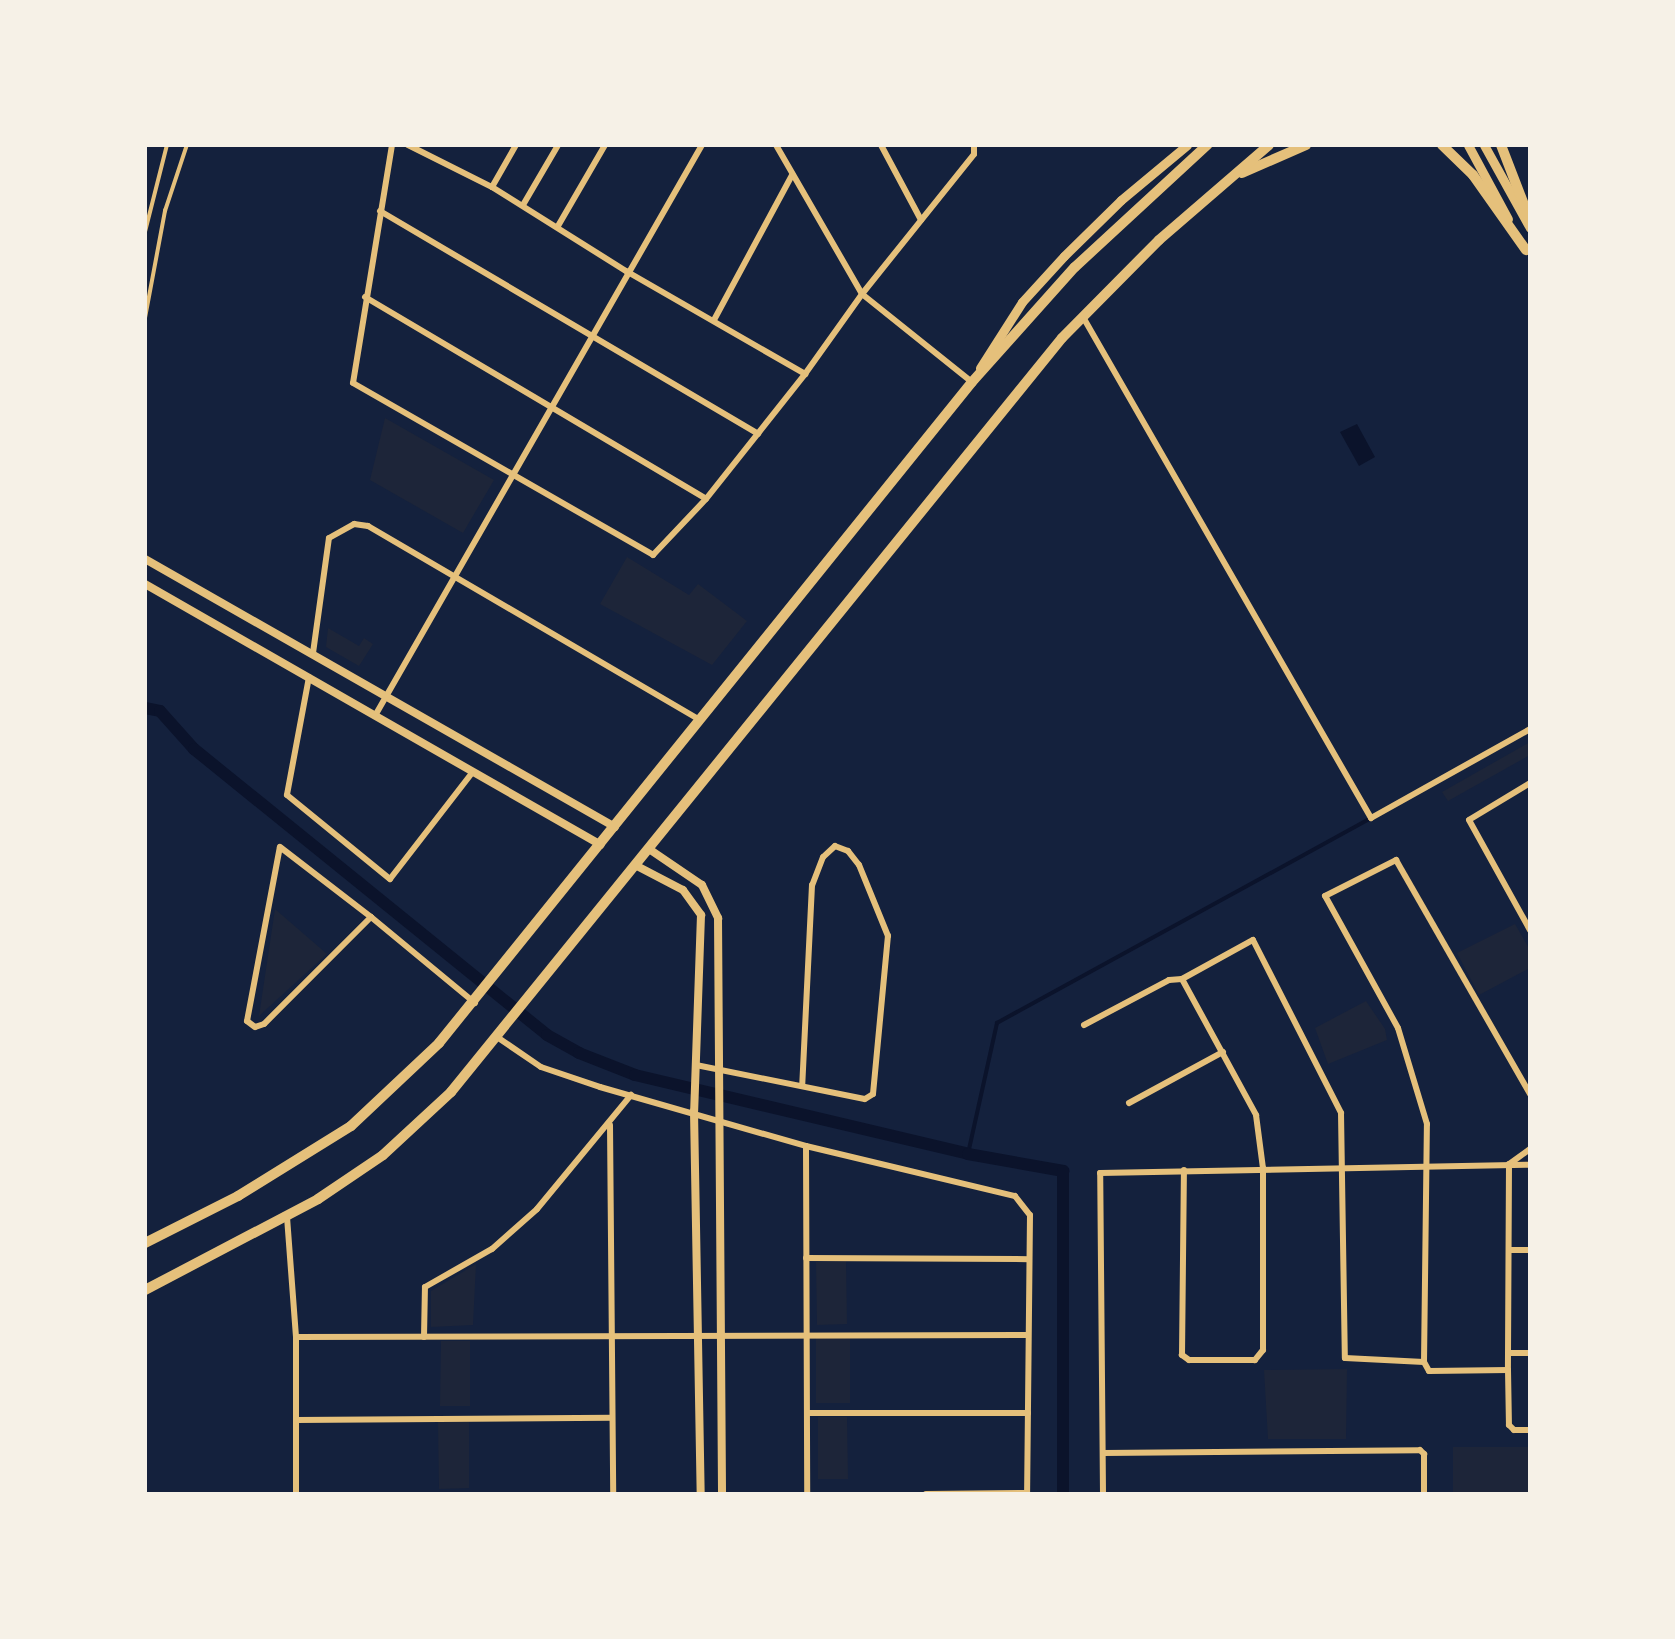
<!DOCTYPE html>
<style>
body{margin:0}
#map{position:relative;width:1675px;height:1639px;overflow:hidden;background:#14213d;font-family:"Open Sans",sans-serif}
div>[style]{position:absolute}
.green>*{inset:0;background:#1d2539}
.water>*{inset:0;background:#0b132b}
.stream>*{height:3.5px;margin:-1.75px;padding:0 1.75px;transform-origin:1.75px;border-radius:1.75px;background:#0b132b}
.canal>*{height:12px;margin:-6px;padding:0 6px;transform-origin:6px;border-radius:6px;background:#0b132b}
.service>*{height:3.5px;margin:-1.75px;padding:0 1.75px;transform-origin:1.75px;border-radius:1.75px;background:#e5c07b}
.minor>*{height:6px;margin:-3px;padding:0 3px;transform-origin:3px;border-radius:3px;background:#e5c07b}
.tertiary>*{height:8px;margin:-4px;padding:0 4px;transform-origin:4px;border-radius:4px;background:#e5c07b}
.secondary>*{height:9px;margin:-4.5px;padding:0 4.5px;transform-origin:4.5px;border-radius:4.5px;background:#e5c07b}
.primary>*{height:10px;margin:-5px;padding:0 5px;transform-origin:5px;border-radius:5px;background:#e5c07b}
span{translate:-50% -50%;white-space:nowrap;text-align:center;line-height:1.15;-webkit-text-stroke:5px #f6f1e7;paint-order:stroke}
.frame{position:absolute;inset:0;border:147px solid #f6f1e7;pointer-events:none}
</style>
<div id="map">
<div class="green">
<i style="clip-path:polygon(385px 418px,494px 480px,463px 533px,370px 480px)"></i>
<i style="clip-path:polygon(627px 557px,689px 595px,698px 584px,747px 621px,712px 665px,600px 604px)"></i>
<i style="clip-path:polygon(328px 628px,359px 646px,364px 638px,373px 644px,359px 666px,326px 647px)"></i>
<i style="clip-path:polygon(1530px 742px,1530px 755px,1448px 801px,1442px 792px)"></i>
<i style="clip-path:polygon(275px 909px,327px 954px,259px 1016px)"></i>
<i style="clip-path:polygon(1515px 924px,1530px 950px,1530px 968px,1479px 995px,1457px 953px)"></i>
<i style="clip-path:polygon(1366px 1001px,1385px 1029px,1387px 1040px,1328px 1064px,1315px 1028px)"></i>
<i style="clip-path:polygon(846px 1261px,847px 1324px,817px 1325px,816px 1262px)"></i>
<i style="clip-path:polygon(476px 1264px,473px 1325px,431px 1327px,431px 1291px)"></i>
<i style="clip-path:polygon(850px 1337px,850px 1403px,816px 1403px,816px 1338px)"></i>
<i style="clip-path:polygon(441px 1341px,470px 1341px,470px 1406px,440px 1406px)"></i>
<i style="clip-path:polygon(1347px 1369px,1346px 1439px,1268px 1439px,1264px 1370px)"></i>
<i style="clip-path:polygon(818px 1417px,847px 1417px,848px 1479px,818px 1479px)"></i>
<i style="clip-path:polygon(438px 1422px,469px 1422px,469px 1488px,439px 1489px)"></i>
<i style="clip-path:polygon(1453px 1447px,1530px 1447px,1530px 1494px,1453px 1494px)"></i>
</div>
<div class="water">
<i style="clip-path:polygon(1357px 424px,1375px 457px,1359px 466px,1340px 432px)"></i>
</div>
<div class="stream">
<i style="left:968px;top:1154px;width:134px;rotate:-77.5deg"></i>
<i style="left:997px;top:1023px;width:424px;rotate:-28.7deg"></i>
</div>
<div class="canal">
<i style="left:145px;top:708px;width:15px;rotate:11deg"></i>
<i style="left:160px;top:711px;width:51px;rotate:48.2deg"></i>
<i style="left:194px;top:749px;width:454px;rotate:39deg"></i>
<i style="left:547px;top:1035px;width:37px;rotate:29deg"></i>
<i style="left:579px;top:1053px;width:60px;rotate:21.4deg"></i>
<i style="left:635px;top:1075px;width:342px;rotate:13.3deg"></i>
<i style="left:968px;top:1154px;width:97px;rotate:10.1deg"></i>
<i style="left:1063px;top:1171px;width:323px;rotate:90deg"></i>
</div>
<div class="service">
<i style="left:145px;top:232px;width:90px;rotate:-75.8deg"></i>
<i style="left:145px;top:318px;width:109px;rotate:-79.4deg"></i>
<i style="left:165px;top:211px;width:70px;rotate:-71.6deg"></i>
</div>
<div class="minor">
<i style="left:392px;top:145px;width:241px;rotate:99.3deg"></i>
<i style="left:353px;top:383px;width:346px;rotate:29.8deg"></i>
<i style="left:653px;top:555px;width:77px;rotate:-46.6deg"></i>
<i style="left:706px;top:499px;width:159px;rotate:-51.6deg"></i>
<i style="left:805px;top:374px;width:98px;rotate:-54.5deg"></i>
<i style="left:862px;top:294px;width:179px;rotate:-51.3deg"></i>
<i style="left:974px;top:154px;width:9px;rotate:-90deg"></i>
<i style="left:408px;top:145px;width:94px;rotate:26.6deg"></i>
<i style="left:492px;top:187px;width:158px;rotate:32.1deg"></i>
<i style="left:626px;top:271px;width:207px;rotate:29.9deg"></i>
<i style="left:776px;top:145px;width:172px;rotate:60deg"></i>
<i style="left:862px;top:294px;width:141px;rotate:38.7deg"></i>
<i style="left:881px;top:145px;width:85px;rotate:61.9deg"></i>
<i style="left:492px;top:187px;width:48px;rotate:-60.3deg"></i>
<i style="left:523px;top:205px;width:69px;rotate:-59.7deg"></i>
<i style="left:380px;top:211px;width:439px;rotate:30.5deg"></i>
<i style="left:558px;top:226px;width:94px;rotate:-59.9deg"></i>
<i style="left:365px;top:297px;width:396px;rotate:30.6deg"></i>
<i style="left:1083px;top:317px;width:578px;rotate:60.11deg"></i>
<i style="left:1371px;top:818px;width:182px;rotate:-29.2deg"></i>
<i style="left:714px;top:320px;width:165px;rotate:-61.7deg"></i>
<i style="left:313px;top:653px;width:116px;rotate:-82.1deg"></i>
<i style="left:329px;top:538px;width:29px;rotate:-29deg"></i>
<i style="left:354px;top:524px;width:14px;rotate:8deg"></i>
<i style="left:368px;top:526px;width:385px;rotate:30.3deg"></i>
<i style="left:309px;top:677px;width:120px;rotate:100.6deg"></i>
<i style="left:287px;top:795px;width:133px;rotate:39.2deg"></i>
<i style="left:390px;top:879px;width:134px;rotate:-52.3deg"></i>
<i style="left:376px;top:714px;width:656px;rotate:-60.19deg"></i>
<i style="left:1530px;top:783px;width:71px;rotate:148.8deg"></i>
<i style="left:1469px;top:820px;width:126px;rotate:61deg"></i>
<i style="left:371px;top:917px;width:151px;rotate:135deg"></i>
<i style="left:264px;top:1024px;width:9px;rotate:162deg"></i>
<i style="left:255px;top:1027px;width:10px;rotate:-143deg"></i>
<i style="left:247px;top:1021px;width:177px;rotate:-79.3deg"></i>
<i style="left:280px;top:847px;width:115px;rotate:37.6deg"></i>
<i style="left:371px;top:917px;width:135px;rotate:39.6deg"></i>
<i style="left:1182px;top:979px;width:155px;rotate:61.4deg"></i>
<i style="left:1256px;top:1115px;width:53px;rotate:82.5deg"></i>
<i style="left:1263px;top:1168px;width:182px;rotate:90deg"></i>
<i style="left:1263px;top:1350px;width:13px;rotate:129deg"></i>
<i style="left:1255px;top:1360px;width:66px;rotate:180deg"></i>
<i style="left:1189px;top:1360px;width:9px;rotate:-144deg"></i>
<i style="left:1182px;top:1355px;width:185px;rotate:-89.4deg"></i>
<i style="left:1182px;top:979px;width:81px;rotate:-28.8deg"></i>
<i style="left:1253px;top:940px;width:194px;rotate:63deg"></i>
<i style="left:1341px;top:1113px;width:245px;rotate:89.1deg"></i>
<i style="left:1345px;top:1358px;width:79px;rotate:2.9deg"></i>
<i style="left:1084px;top:1025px;width:96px;rotate:-27.9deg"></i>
<i style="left:1169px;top:980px;width:13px;rotate:-4deg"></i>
<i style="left:497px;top:1037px;width:53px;rotate:34.3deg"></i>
<i style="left:541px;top:1067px;width:62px;rotate:18.7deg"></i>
<i style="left:600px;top:1087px;width:214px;rotate:16deg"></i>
<i style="left:806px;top:1146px;width:215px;rotate:13.5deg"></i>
<i style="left:1015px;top:1196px;width:24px;rotate:52deg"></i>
<i style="left:1030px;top:1215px;width:279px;rotate:90.6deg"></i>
<i style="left:696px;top:1065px;width:172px;rotate:11.4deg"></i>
<i style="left:865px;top:1099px;width:9px;rotate:-32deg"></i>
<i style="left:873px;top:1094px;width:159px;rotate:-84.6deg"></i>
<i style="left:888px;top:936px;width:77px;rotate:-112.2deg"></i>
<i style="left:859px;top:865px;width:18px;rotate:-128deg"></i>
<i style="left:848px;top:851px;width:14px;rotate:-159deg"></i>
<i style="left:835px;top:846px;width:16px;rotate:137deg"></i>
<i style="left:823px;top:857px;width:30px;rotate:111deg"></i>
<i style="left:812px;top:885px;width:201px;rotate:92.8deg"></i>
<i style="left:1129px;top:1103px;width:107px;rotate:-28.5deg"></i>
<i style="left:610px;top:1125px;width:369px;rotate:89.5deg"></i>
<i style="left:806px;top:1146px;width:348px;rotate:89.8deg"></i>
<i style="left:1530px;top:1149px;width:26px;rotate:144deg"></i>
<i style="left:1509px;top:1164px;width:206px;rotate:90.3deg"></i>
<i style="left:1508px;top:1370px;width:55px;rotate:89deg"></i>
<i style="left:1509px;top:1425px;width:7px;rotate:45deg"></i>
<i style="left:1514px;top:1430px;width:16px"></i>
<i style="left:287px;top:1217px;width:120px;rotate:85.7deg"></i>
<i style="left:296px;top:1337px;width:157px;rotate:90deg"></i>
<i style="left:1509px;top:1250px;width:21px"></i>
<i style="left:806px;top:1258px;width:223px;rotate:0.3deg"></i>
<i style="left:296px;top:1337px;width:732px;rotate:-0.16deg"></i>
<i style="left:424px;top:1337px;width:50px;rotate:-88.9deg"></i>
<i style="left:425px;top:1287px;width:77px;rotate:-29.6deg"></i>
<i style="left:492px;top:1249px;width:60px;rotate:-41.6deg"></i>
<i style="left:537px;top:1209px;width:148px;rotate:-50.5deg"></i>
<i style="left:1509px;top:1353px;width:21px"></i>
<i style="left:1424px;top:1362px;width:238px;rotate:-89.3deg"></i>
<i style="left:1427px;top:1124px;width:100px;rotate:-106.8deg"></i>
<i style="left:1398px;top:1028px;width:151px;rotate:-118.9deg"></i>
<i style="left:1325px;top:896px;width:80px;rotate:-26.9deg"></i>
<i style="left:1396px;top:860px;width:270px;rotate:60.2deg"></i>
<i style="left:1424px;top:1362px;width:10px;rotate:61deg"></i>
<i style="left:1429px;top:1371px;width:79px;rotate:-0.7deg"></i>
<i style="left:807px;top:1413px;width:221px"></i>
<i style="left:296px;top:1420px;width:316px;rotate:-0.4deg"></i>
<i style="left:1103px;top:1453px;width:317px;rotate:-0.5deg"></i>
<i style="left:1420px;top:1450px;width:6px;rotate:45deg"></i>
<i style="left:1424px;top:1454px;width:40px;rotate:90deg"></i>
<i style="left:926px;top:1494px;width:101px;rotate:-0.6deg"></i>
<i style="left:1103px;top:1494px;width:321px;rotate:-90.5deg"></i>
<i style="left:1100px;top:1173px;width:430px;rotate:-1.1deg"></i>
</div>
<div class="tertiary">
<i style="left:145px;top:559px;width:541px;rotate:29.69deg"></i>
<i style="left:145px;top:584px;width:525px;rotate:29.79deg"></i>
<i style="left:649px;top:849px;width:64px;rotate:34.2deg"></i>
<i style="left:702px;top:885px;width:37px;rotate:64deg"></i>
<i style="left:718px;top:918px;width:576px;rotate:89.6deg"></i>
<i style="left:635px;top:865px;width:54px;rotate:27.5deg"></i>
<i style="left:683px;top:890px;width:31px;rotate:54deg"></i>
<i style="left:701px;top:915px;width:196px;rotate:92deg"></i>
<i style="left:694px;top:1111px;width:383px;rotate:89deg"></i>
</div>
<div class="secondary">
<i style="left:1468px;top:145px;width:84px;rotate:61.6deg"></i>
<i style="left:1484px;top:145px;width:95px;rotate:61deg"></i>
<i style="left:980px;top:368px;width:78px;rotate:-57.5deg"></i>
<i style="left:1022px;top:302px;width:62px;rotate:-47.6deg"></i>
<i style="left:1064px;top:256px;width:80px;rotate:-44.5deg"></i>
<i style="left:1121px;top:200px;width:86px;rotate:-39.8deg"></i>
</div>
<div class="primary">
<i style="left:1442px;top:145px;width:43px;rotate:44.1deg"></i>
<i style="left:1473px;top:175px;width:92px;rotate:54.8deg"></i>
<i style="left:1501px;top:145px;width:80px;rotate:68.9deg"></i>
<i style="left:1242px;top:173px;width:70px;rotate:-23.6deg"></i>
<i style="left:145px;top:1243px;width:104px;rotate:-26.8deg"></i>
<i style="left:238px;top:1196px;width:133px;rotate:-31.8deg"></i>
<i style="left:351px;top:1126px;width:121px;rotate:-43.3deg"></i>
<i style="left:439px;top:1043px;width:849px;rotate:-51.12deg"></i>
<i style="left:972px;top:382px;width:154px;rotate:-48.2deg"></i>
<i style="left:1075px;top:267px;width:180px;rotate:-42.7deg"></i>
<i style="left:145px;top:1290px;width:195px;rotate:-27.7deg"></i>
<i style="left:318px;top:1199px;width:78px;rotate:-34.1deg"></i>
<i style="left:383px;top:1155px;width:93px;rotate:-42.8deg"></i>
<i style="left:451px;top:1092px;width:970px;rotate:-50.98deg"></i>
<i style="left:1062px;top:338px;width:138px;rotate:-45.3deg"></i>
<i style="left:1159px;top:240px;width:145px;rotate:-40.8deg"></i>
</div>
<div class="frame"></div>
</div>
